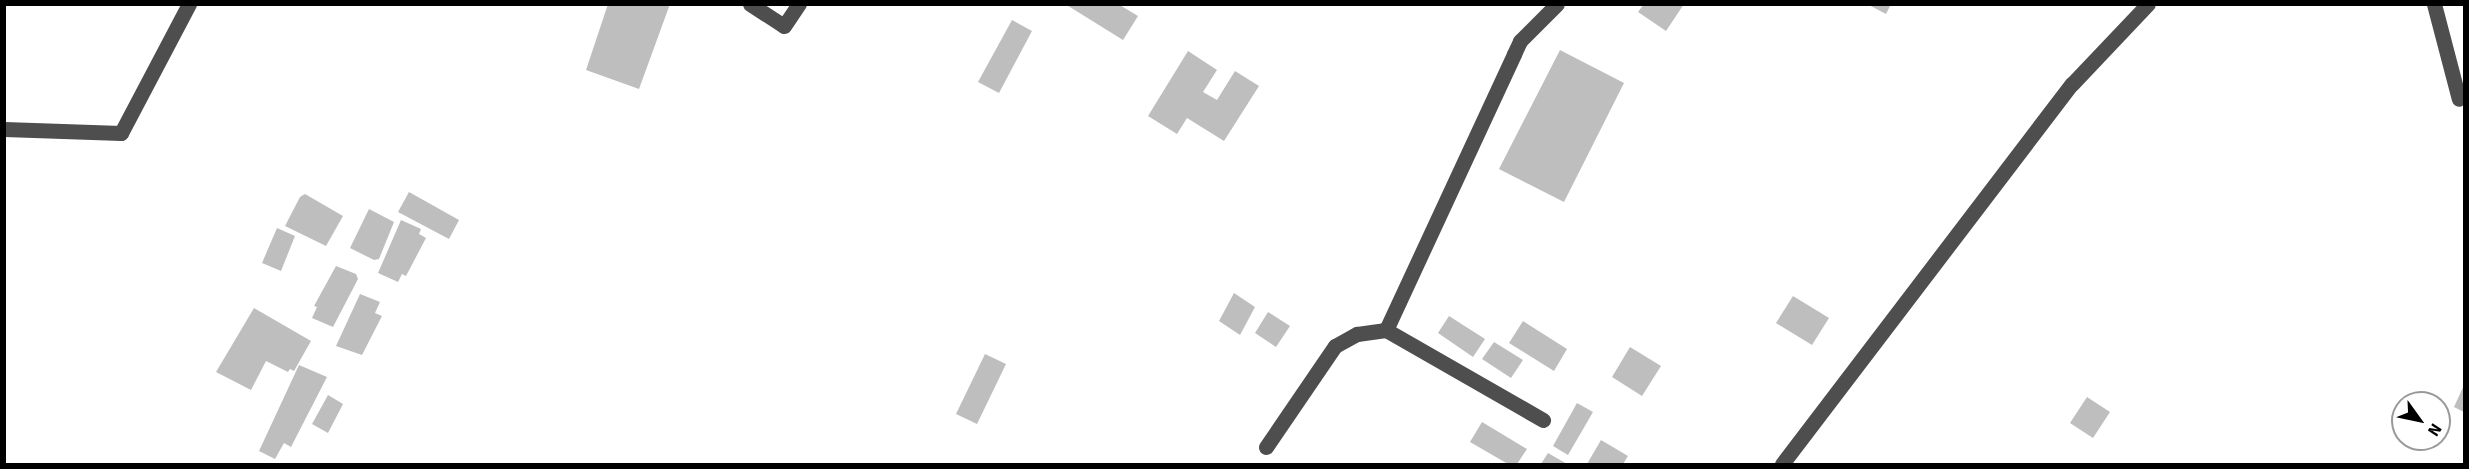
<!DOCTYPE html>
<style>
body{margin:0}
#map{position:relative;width:2469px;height:469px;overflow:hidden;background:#fff;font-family:Signika,sans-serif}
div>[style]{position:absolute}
.building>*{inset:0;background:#bebebe}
.minor>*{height:15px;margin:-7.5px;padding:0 7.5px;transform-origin:7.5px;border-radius:7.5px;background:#4e4e4e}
span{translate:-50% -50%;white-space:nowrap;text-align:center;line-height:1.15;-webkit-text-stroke:6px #fff;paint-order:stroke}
.frame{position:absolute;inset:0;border:6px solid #000;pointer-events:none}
.north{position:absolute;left:2391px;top:391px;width:60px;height:60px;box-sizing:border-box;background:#fff;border:2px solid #999;border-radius:50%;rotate:123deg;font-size:16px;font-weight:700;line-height:24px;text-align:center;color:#000}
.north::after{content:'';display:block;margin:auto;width:21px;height:27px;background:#000;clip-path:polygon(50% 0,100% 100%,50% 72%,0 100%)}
</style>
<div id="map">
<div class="building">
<i style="clip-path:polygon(608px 4px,670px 4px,639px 89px,586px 70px)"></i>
<i style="clip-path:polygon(1065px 4px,1118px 4px,1138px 16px,1123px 40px)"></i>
<i style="clip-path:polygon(1644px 4px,1684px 4px,1666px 31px,1638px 12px)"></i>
<i style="clip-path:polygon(1867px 4px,1891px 4px,1886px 14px)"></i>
<i style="clip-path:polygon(1012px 20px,1032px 31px,999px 93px,978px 82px)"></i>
<i style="clip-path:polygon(1560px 50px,1624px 83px,1564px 202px,1499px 169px)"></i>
<i style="clip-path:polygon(1188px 51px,1217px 70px,1203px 92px,1217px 100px,1235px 71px,1259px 86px,1224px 141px,1187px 118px,1177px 134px,1148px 116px)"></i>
<i style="clip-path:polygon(409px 192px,459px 220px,449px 239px,398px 212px)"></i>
<i style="clip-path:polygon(305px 194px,343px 216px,326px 246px,285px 226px,300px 197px)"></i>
<i style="clip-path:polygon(369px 209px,394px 222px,379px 259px,374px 260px,350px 248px)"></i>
<i style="clip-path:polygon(401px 220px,421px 229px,419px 234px,426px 238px,406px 276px,402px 274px,398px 282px,378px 273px)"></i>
<i style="clip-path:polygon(277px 228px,295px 236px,281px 271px,262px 263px)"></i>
<i style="clip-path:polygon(336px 266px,356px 274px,358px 279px,333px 327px,312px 318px,317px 307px,314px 306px)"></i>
<i style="clip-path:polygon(1234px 293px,1255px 307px,1240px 335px,1219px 321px)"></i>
<i style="clip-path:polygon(360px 294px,380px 302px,375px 313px,382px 316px,362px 355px,336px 346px)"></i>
<i style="clip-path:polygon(1793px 296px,1829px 318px,1812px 345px,1776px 323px)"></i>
<i style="clip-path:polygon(254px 308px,311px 341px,294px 371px,290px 369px,288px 372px,266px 361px,251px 390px,216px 372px)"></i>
<i style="clip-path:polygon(1268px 312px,1290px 326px,1276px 347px,1255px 333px)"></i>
<i style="clip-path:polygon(1449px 316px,1485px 339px,1473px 357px,1438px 333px)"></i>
<i style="clip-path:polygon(1523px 321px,1567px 349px,1554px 371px,1509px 343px)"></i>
<i style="clip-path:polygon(1494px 342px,1523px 360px,1511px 378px,1482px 359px)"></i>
<i style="clip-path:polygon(1630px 347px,1661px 366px,1642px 396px,1612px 377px)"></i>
<i style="clip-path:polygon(985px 354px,1006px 364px,977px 424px,956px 414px)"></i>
<i style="clip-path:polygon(299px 365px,327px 377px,291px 447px,284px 443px,275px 459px,259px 451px)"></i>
<i style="clip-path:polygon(2464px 385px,2464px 412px,2454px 407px)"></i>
<i style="clip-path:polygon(328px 395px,343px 404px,328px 433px,312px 424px)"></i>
<i style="clip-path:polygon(2087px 397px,2110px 412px,2093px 438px,2070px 423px)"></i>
<i style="clip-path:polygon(1577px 403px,1593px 412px,1568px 455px,1553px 446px)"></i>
<i style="clip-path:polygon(1482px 422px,1527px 449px,1517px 464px,1508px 464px,1470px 442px)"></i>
<i style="clip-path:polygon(1601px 440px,1628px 456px,1623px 464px,1587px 464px)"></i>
<i style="clip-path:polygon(1548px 453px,1567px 464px,1541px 464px)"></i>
</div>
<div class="minor">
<i style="left:750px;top:4px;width:40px;rotate:32.9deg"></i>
<i style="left:784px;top:26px;width:27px;rotate:-56deg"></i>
<i style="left:2434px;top:4px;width:98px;rotate:75.3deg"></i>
<i style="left:4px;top:129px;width:117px;rotate:2deg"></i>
<i style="left:121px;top:133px;width:146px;rotate:-62.2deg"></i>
<i style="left:1386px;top:330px;width:304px;rotate:-65.1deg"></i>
<i style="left:1514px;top:54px;width:14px;rotate:-65deg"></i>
<i style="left:1520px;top:41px;width:52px;rotate:-45deg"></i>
<i style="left:1266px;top:447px;width:122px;rotate:-55.7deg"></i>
<i style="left:1335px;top:346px;width:25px;rotate:-29deg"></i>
<i style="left:1357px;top:334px;width:29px;rotate:-8deg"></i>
<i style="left:1386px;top:330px;width:181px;rotate:29.8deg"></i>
<i style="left:1782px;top:464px;width:478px;rotate:-52.7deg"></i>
<i style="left:2072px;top:84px;width:110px;rotate:-46.5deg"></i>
</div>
<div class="frame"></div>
<div class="north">N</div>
</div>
